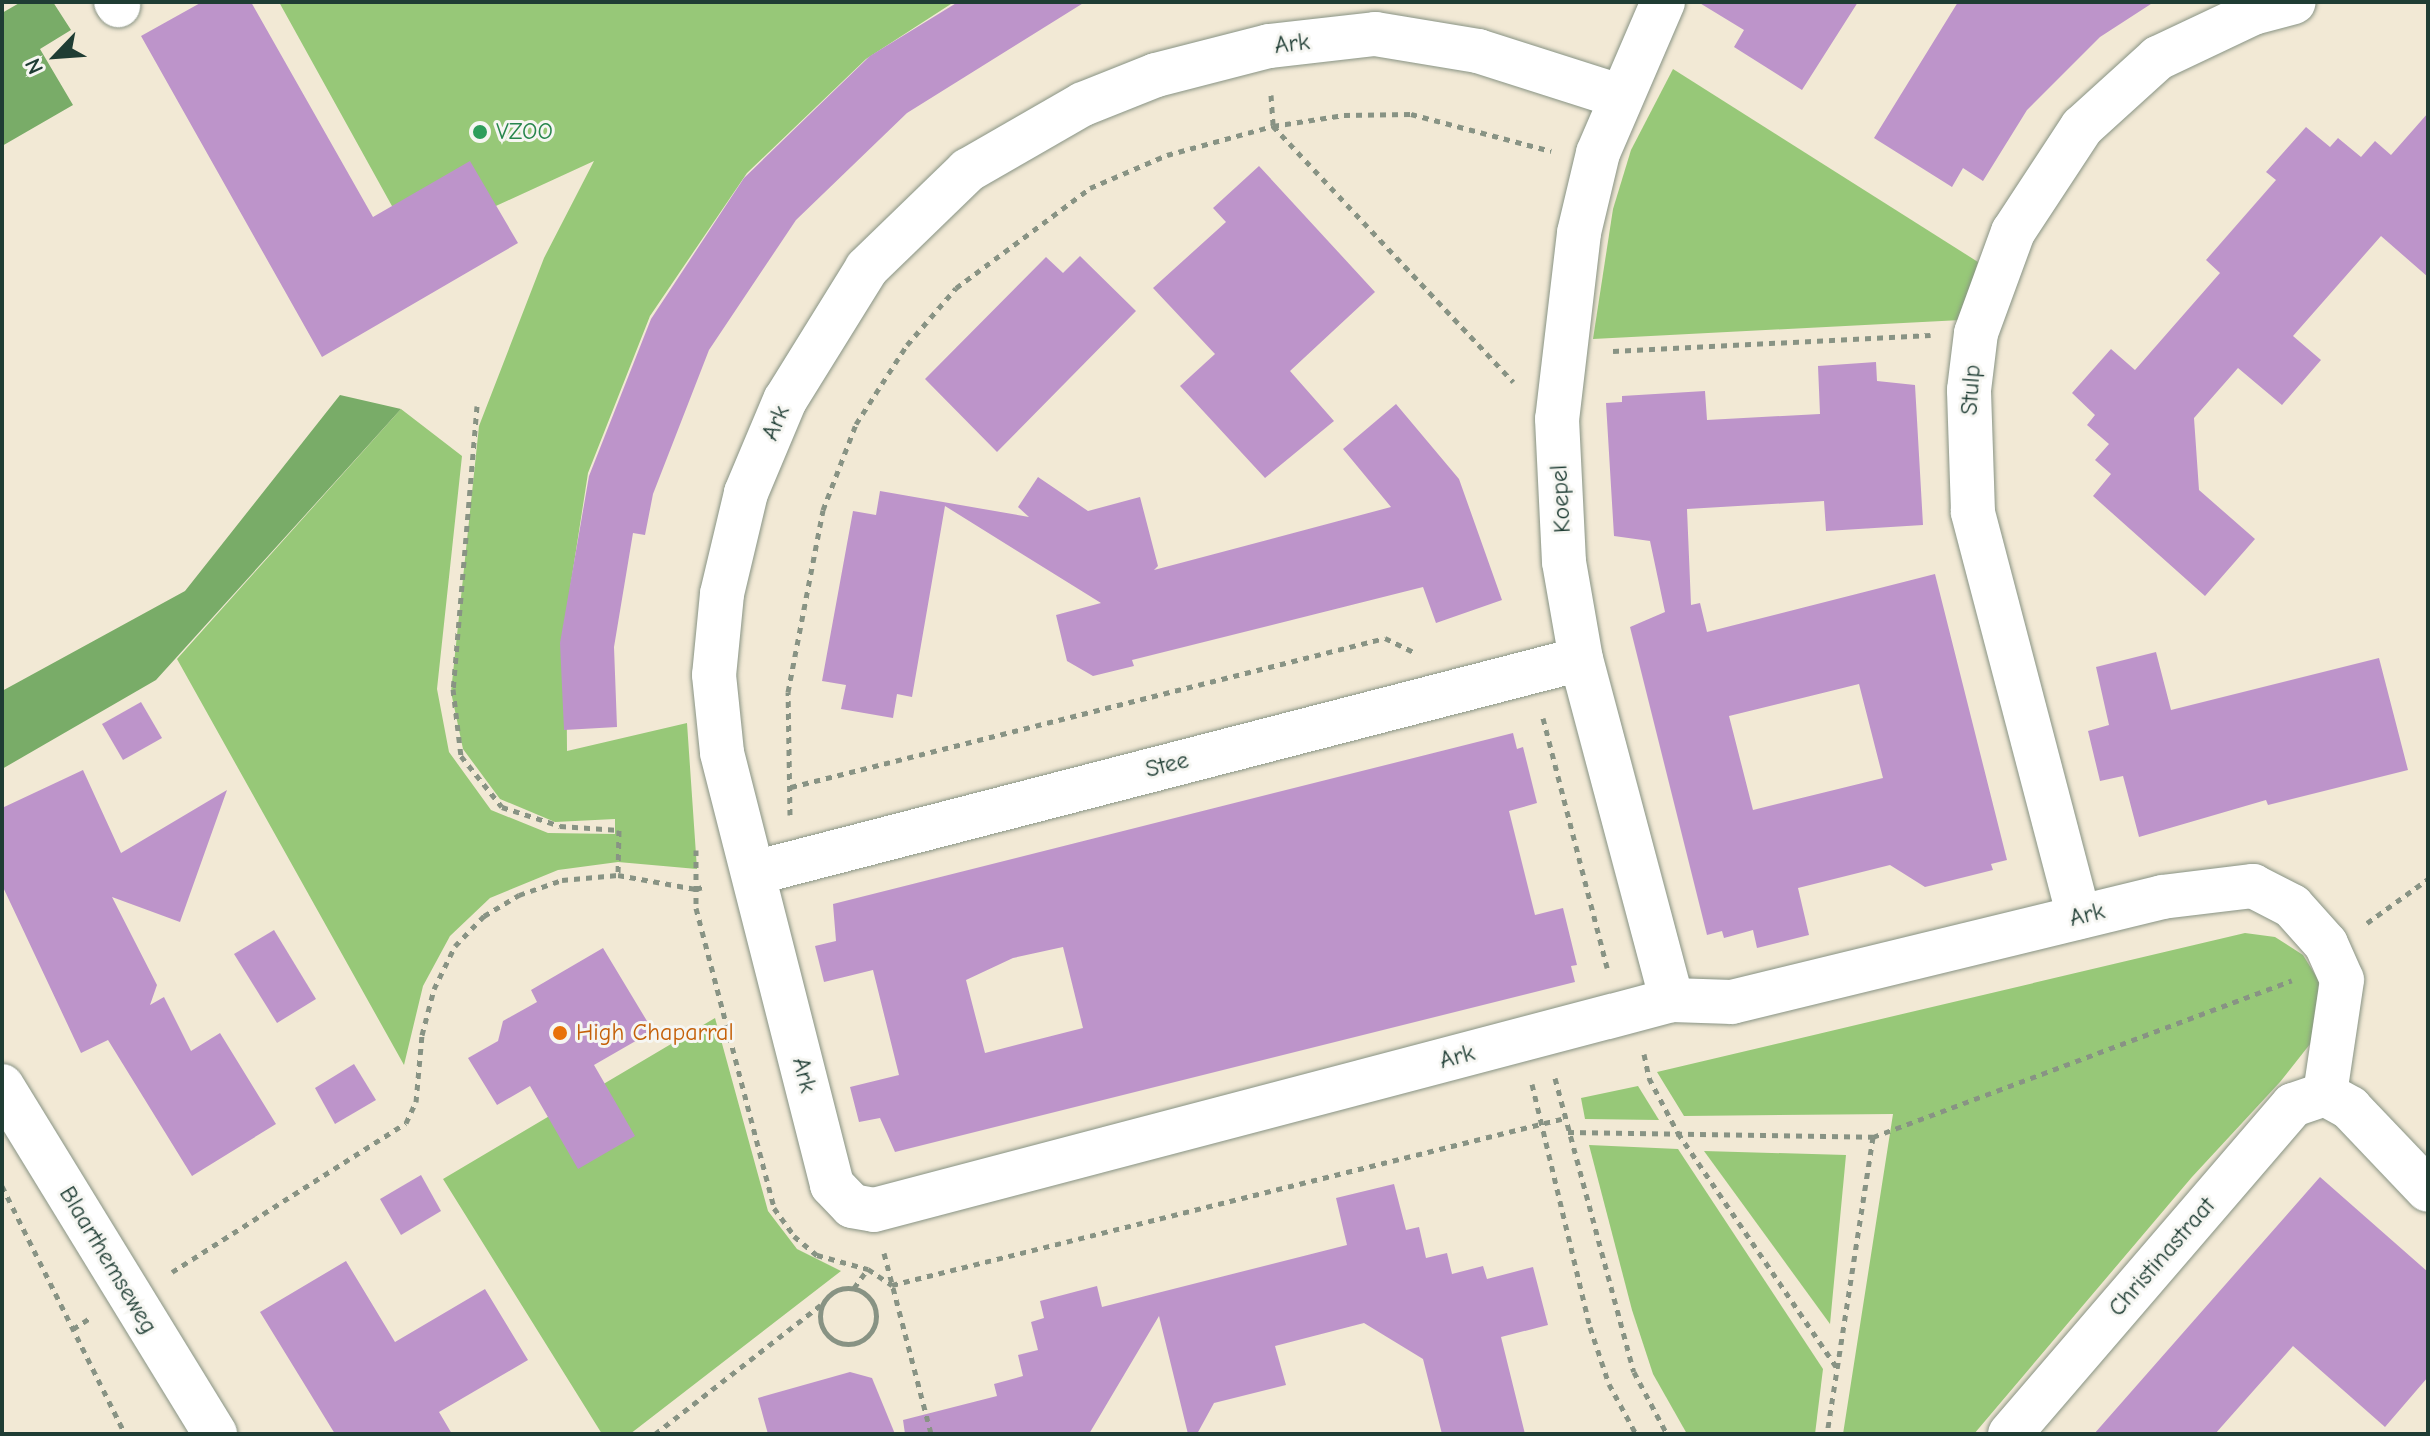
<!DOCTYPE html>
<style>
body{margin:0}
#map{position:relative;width:2430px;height:1436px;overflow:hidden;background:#f2e9d5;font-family:"Comic Neue",sans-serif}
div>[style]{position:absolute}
.green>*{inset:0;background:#97c878}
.forest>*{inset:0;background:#79ac68}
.building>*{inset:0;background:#bd94ca}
.path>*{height:5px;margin-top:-2.5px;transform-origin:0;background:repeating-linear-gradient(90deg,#889384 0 6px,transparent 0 12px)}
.path>.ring{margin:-2.5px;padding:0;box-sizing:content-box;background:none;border:5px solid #889384;border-radius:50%}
.roads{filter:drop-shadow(0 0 2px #889384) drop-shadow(0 0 2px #889384)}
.minor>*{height:44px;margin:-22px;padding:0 22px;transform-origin:22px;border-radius:22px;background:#fff}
.dots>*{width:22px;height:22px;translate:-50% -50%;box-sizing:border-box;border:4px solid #f6f6f2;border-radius:50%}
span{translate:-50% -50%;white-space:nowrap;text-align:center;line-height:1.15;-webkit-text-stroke:6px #f6f6f2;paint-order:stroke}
.street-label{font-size:24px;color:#1f3d34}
.leisure-label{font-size:24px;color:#27864d}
.left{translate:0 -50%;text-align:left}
.food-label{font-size:24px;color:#c56008}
.frame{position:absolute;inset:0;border:4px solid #1f3d34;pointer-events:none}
.north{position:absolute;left:16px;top:16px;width:80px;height:80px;-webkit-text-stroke:6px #f6f6f2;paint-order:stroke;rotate:245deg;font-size:22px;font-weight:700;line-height:32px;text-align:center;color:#1f3d34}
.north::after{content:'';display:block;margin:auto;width:28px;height:36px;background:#1f3d34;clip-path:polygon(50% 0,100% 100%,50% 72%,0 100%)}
</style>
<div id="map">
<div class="green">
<i style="clip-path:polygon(279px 2px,954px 2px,866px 59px,747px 173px,650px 316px,588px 473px,566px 615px,567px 751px,687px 723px,697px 869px,618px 862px,558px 870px,490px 898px,450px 936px,423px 986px,404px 1065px,177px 659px,401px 409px,462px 456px,437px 689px,449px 752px,491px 810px,548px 833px,615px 834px,615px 819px,555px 822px,500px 799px,463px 749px,451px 692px,479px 426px,544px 258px,594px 161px,413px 244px)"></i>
<i style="clip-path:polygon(1673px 69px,1978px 262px,1961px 320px,1593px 339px,1613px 209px,1631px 150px)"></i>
<i style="clip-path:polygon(2245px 933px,2275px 937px,2303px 955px,2319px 981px,2314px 1039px,2280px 1082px,2192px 1177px,1974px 1434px,1843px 1434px,1893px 1114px,1684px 1116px,1657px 1072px)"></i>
<i style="clip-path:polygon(715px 1018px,768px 1211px,797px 1249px,841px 1271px,630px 1434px,602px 1434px,443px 1179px)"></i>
<i style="clip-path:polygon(1638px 1086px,1659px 1120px,1585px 1119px,1581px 1098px)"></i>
<i style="clip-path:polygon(1589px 1145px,1678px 1149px,1823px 1369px,1815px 1434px,1687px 1434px,1653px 1374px,1632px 1310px)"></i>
<i style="clip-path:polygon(1704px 1151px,1846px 1155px,1830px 1324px)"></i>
</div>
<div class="forest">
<i style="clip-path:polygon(21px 2px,53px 2px,71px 30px,40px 49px,73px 105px,2px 146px,2px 13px)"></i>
<i style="clip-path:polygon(340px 395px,401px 409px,156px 680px,2px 769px,2px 691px,185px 591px)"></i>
</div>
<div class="building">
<i style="clip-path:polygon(202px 2px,251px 2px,373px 217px,470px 161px,518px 243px,322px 357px,141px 36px)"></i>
<i style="clip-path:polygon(958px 2px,1085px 2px,907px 113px,796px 220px,709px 350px,653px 494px,645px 535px,633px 533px,614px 647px,617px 727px,564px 730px,560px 643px,589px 476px,651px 319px,744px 178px,870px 56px)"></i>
<i style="clip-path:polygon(1698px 2px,1858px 2px,1802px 90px,1734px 47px,1744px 30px)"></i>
<i style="clip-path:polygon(1958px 2px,2154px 2px,2100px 37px,2027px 110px,1983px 181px,1963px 168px,1952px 187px,1874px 138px)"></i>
<i style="clip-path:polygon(2428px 113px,2428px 277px,2381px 236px,2293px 336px,2321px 360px,2282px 405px,2238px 368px,2194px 418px,2199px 490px,2255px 539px,2205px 596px,2093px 496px,2111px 474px,2095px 460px,2109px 444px,2087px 425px,2095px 415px,2072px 393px,2111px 349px,2135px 370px,2220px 273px,2206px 260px,2276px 180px,2266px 172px,2306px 127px,2330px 147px,2338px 138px,2361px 157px,2375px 141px,2391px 155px)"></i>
<i style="clip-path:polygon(1259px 166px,1375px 292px,1290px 371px,1334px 421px,1265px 478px,1180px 386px,1215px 354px,1153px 288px,1226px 222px,1213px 208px)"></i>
<i style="clip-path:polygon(1080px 256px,1136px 311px,997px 452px,925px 379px,1046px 257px,1063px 273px)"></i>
<i style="clip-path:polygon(evenodd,1876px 362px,1877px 381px,1915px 385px,1923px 525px,1826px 531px,1824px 501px,1687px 509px,1691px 605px,1700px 603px,1707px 632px,1935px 574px,2007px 860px,1991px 864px,1993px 870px,1925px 887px,1890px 865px,1798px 888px,1809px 935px,1757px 948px,1753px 930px,1724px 938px,1722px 931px,1707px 935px,1630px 627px,1665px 612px,1650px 541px,1614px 536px,1606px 403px,1622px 402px,1622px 396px,1705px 391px,1707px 420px,1820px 414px,1818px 366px,1876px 362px,1859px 684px,1883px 778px,1753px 810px,1729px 716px,1859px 684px)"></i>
<i style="clip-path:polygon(1396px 404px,1459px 479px,1502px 600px,1436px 623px,1423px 587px,1132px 660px,1134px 666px,1093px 676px,1067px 661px,1056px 615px,1101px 603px,945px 506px,912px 697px,897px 694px,893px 718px,841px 709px,846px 685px,822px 681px,853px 511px,876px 515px,880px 491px,1029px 517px,1018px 507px,1038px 477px,1088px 511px,1140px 497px,1158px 566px,1154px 570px,1391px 507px,1343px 449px)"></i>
<i style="clip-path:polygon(2156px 652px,2171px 710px,2379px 658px,2408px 770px,2268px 805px,2266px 800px,2139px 837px,2123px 776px,2100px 781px,2088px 731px,2109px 725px,2096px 667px)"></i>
<i style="clip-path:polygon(141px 702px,162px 738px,123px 760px,102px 724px)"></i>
<i style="clip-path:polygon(evenodd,1513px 733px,1517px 749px,1523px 747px,1537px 803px,1509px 811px,1535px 915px,1563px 908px,1577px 965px,1571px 966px,1575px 982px,895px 1152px,880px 1118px,859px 1122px,850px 1087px,899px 1075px,873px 970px,824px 982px,815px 946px,836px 941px,833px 904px,1513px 733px,1063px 947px,1083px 1028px,985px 1053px,966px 980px,1013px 958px,1063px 947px)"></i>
<i style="clip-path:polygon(83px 770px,121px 853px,227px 790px,180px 922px,112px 897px,157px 985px,150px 1005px,164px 997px,191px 1051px,220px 1033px,276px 1124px,192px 1176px,108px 1040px,81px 1053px,2px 885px,2px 808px)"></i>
<i style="clip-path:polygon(274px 930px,316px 999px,277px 1023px,234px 954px)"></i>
<i style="clip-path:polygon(603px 948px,653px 1031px,594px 1065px,635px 1136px,578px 1169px,530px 1086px,497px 1105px,468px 1058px,498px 1041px,503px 1021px,537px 1002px,531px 990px)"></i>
<i style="clip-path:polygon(354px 1064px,376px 1100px,335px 1124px,315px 1088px)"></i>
<i style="clip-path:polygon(421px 1175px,441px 1211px,401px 1235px,380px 1199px)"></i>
<i style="clip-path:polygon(2320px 1177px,2428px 1272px,2428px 1377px,2385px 1427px,2293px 1346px,2215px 1434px,2094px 1434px)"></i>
<i style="clip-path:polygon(1394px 1184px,1406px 1230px,1419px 1227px,1426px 1258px,1447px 1253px,1452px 1274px,1483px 1266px,1487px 1279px,1533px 1267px,1548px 1325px,1501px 1337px,1525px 1434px,1442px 1434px,1423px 1359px,1364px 1323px,1275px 1346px,1286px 1385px,1214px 1403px,1197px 1434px,1188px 1434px,1159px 1316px,1089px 1434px,905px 1434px,903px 1420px,997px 1396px,994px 1384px,1023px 1376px,1018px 1355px,1038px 1350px,1031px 1322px,1044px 1318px,1040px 1301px,1097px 1286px,1102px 1307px,1347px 1245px,1336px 1198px)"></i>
<i style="clip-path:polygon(346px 1261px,395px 1342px,485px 1289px,528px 1360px,439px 1412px,452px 1434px,335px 1434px,260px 1312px)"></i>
<i style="clip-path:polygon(850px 1372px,872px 1378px,895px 1434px,768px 1434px,758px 1398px)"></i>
</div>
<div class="path">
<i style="left:1271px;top:95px;width:31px;rotate:86deg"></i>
<i style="left:1273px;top:126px;width:351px;rotate:46.8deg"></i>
<i style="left:1613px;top:351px;width:318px;rotate:-2.9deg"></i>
<i style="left:477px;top:406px;width:284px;rotate:94.8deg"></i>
<i style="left:453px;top:689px;width:67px;rotate:83.2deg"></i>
<i style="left:461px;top:756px;width:65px;rotate:51.2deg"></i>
<i style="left:502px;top:807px;width:61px;rotate:18.1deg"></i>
<i style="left:560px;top:826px;width:59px;rotate:3.9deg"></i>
<i style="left:619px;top:830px;width:45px;rotate:91.3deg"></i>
<i style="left:1543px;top:718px;width:258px;rotate:75.6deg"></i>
<i style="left:791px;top:787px;width:612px;rotate:-14.08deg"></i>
<i style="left:1385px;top:638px;width:34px;rotate:26deg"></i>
<i style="left:790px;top:815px;width:123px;rotate:-90.9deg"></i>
<i style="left:788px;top:692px;width:185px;rotate:-79.1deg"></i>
<i style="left:823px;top:510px;width:92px;rotate:-69deg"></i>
<i style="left:856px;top:424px;width:94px;rotate:-57.2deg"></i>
<i style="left:907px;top:345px;width:75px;rotate:-49.3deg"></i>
<i style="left:956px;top:288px;width:167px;rotate:-36.7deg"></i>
<i style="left:1090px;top:188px;width:84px;rotate:-23.2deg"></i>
<i style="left:1167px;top:155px;width:110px;rotate:-15.3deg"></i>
<i style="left:1273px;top:126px;width:72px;rotate:-8.8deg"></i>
<i style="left:1344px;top:115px;width:67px;rotate:-0.9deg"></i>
<i style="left:1411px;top:114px;width:145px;rotate:14.8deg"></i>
<i style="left:696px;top:850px;width:58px;rotate:90deg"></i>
<i style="left:696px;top:908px;width:310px;rotate:75.4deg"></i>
<i style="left:774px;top:1208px;width:34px;rotate:54deg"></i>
<i style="left:794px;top:1236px;width:30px;rotate:40deg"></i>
<i style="left:817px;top:1255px;width:53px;rotate:15.4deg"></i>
<i style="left:868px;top:1269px;width:29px;rotate:34deg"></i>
<i style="left:892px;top:1285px;width:693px;rotate:-13.94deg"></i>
<i style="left:2367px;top:923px;width:75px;rotate:-35.8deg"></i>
<i style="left:1644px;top:1054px;width:25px;rotate:78deg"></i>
<i style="left:1649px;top:1078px;width:62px;rotate:62.2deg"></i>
<i style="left:1678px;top:1133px;width:282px;rotate:55.9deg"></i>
<i style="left:1555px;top:1078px;width:304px;rotate:75deg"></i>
<i style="left:1634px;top:1372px;width:70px;rotate:62deg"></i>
<i style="left:1532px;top:1084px;width:250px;rotate:76.6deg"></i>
<i style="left:1590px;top:1327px;width:60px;rotate:71.6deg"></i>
<i style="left:1609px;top:1384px;width:57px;rotate:61.6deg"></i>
<i style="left:1568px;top:1132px;width:305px;rotate:0.9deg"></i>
<i style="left:1873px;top:1137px;width:301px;rotate:98.8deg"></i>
<i style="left:1873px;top:1137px;width:447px;rotate:-20.5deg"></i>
<i style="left:2px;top:1186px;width:277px;rotate:63.6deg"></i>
<i style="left:884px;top:1253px;width:187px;rotate:75.4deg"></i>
<i style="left:172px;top:1272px;width:277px;rotate:-32.5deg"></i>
<i style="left:406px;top:1123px;width:23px;rotate:-65deg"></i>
<i style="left:416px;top:1102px;width:67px;rotate:-84.9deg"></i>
<i style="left:422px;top:1035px;width:48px;rotate:-75.4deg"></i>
<i style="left:434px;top:989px;width:48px;rotate:-64deg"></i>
<i style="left:455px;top:946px;width:42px;rotate:-46deg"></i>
<i style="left:484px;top:916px;width:41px;rotate:-31deg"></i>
<i style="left:519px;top:895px;width:46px;rotate:-19.2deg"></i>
<i style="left:562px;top:880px;width:56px;rotate:-5.1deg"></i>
<i style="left:618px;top:875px;width:79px;rotate:10.2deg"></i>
<i style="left:696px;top:889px;width:10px;rotate:-17deg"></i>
<i class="ring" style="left:820px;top:1288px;width:51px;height:51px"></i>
<i style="left:854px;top:1288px;width:24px;rotate:-54deg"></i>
<i style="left:73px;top:1329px;width:20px;rotate:-33deg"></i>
<i style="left:655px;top:1434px;width:210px;rotate:-37.9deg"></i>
</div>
<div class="roads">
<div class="minor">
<i style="left:116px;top:2px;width:4px;rotate:56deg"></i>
<i style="left:1663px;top:2px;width:164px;rotate:113.3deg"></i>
<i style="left:1598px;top:153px;width:82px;rotate:103.4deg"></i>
<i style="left:1579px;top:233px;width:187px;rotate:96.7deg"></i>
<i style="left:1557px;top:419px;width:143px;rotate:87.2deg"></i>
<i style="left:1564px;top:562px;width:98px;rotate:80.1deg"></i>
<i style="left:1581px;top:659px;width:353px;rotate:75.1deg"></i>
<i style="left:1619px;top:96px;width:148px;rotate:-162.3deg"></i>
<i style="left:1478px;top:51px;width:104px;rotate:-170.6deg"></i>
<i style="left:1375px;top:34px;width:107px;rotate:173.5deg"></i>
<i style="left:1269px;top:46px;width:117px;rotate:165.6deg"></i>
<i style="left:1156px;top:75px;width:79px;rotate:158.3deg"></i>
<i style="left:1083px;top:104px;width:133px;rotate:150.1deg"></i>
<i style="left:968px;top:170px;width:141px;rotate:135.9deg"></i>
<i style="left:867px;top:268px;width:155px;rotate:121.8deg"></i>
<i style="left:785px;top:400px;width:101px;rotate:112.8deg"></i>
<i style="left:746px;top:493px;width:104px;rotate:103.4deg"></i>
<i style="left:722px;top:594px;width:81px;rotate:95.6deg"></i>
<i style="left:714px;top:675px;width:78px;rotate:84.1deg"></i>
<i style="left:722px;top:753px;width:446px;rotate:75.7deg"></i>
<i style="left:832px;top:1185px;width:29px;rotate:46deg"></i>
<i style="left:852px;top:1206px;width:22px;rotate:10deg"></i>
<i style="left:874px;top:1210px;width:825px;rotate:-14.74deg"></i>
<i style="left:1672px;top:1000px;width:60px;rotate:1.9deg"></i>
<i style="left:1732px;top:1002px;width:443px;rotate:-13.7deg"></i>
<i style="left:2162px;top:897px;width:92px;rotate:-6.9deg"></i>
<i style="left:2253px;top:886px;width:44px;rotate:27.1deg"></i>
<i style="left:2292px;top:906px;width:51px;rotate:48.2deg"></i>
<i style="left:2326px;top:944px;width:39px;rotate:66deg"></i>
<i style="left:2342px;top:980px;width:115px;rotate:98.5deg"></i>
<i style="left:754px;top:873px;width:854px;rotate:-14.51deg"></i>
<i style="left:2079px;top:917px;width:419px;rotate:-104.7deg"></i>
<i style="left:1973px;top:512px;width:122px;rotate:-91.9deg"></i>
<i style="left:1969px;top:390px;width:57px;rotate:-83deg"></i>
<i style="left:1976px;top:333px;width:108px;rotate:-69.9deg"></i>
<i style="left:2013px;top:232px;width:126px;rotate:-56.7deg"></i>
<i style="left:2082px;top:127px;width:103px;rotate:-42.2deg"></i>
<i style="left:2158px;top:58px;width:105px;rotate:-25.3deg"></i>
<i style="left:2253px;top:13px;width:42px;rotate:-15deg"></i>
<i style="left:2px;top:1086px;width:408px;rotate:58.5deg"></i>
<i style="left:2010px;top:1434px;width:434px;rotate:-49.3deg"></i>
<i style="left:2293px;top:1105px;width:34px;rotate:-19deg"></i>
<i style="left:2325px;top:1094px;width:29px;rotate:29deg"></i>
<i style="left:2350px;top:1108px;width:113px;rotate:46.4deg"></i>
</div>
</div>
<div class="dots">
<i style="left:480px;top:132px;background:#2e9e5b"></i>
<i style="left:560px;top:1033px;background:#e8710a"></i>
</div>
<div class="street-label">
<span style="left:1292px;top:44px;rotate:-7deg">Ark</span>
<span style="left:1971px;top:390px;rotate:-86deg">Stulp</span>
<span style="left:776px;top:423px;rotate:-67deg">Ark</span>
<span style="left:1561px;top:499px;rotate:-93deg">Koepel</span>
<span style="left:1167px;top:765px;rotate:-14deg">Stee</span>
<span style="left:2087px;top:915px;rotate:-14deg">Ark</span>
<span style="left:1457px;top:1057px;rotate:-15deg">Ark</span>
<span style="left:804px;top:1075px;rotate:76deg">Ark</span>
<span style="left:2162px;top:1257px;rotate:-49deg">Christinastraat</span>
<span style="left:108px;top:1260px;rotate:59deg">Blaarthemseweg</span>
</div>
<div class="leisure-label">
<span class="left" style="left:496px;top:132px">VZOO</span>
</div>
<div class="food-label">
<span class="left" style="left:576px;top:1033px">High Chaparral</span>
</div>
<div class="frame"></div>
<div class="north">N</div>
</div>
